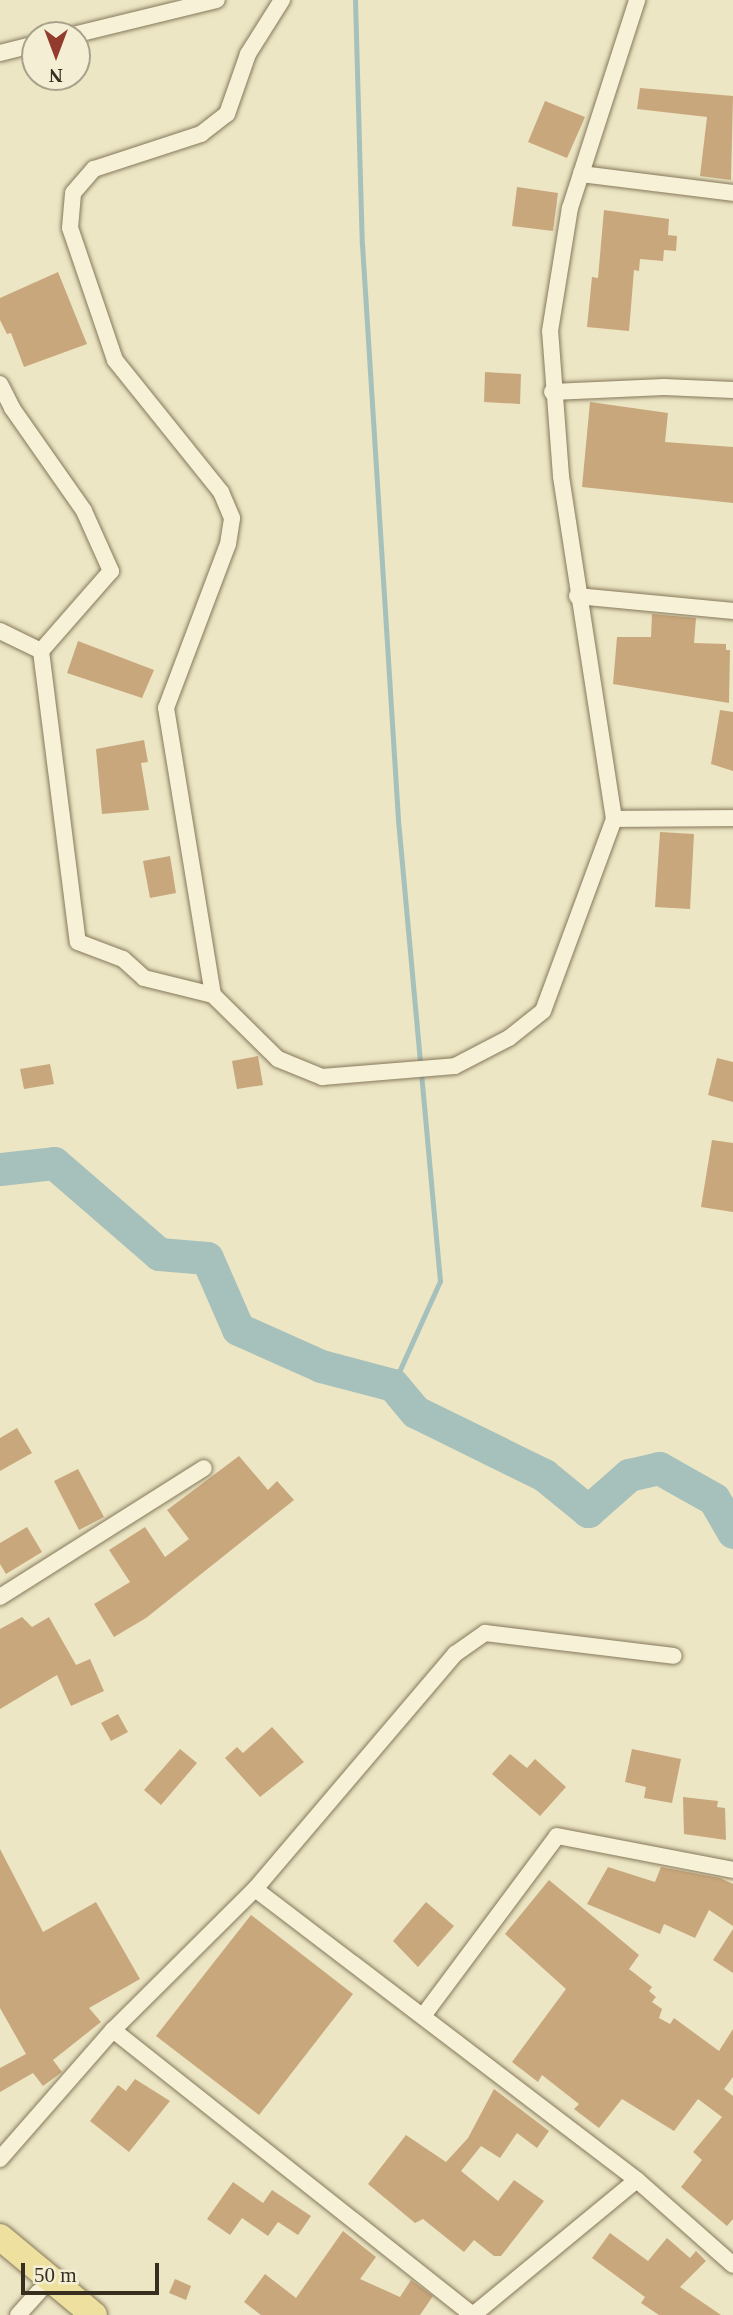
<!DOCTYPE html>
<style>
body{margin:0}
#map{position:relative;width:733px;height:2315px;overflow:hidden;background:#ece6c4;font-family:"Times New Roman",serif}
div>[style]{position:absolute}
.stream>*{height:5px;margin:-2.5px;padding:0 2.5px;transform-origin:2.5px;border-radius:2.5px;background:#a6c0bc}
.river>*{height:33px;margin:-16.5px;padding:0 16.5px;transform-origin:16.5px;border-radius:16.5px;background:#a6c0bc}
.building>*{inset:0;background:#c9a77c}
.roads{filter:drop-shadow(0 0 2px #86785b) drop-shadow(0 0 2px #86785b)}
.minor>*{height:16px;margin:-8px;padding:0 8px;transform-origin:8px;border-radius:8px;background:#f7f2d7}
.primary>*{height:26px;margin:-13px;padding:0 13px;transform-origin:13px;border-radius:13px;background:#eee09e}
span{translate:-50% -50%;white-space:nowrap;text-align:center;line-height:1.15;-webkit-text-stroke:5px #f4efd4;paint-order:stroke}
.north{position:absolute;left:21px;top:21px;width:70px;height:70px;box-sizing:border-box;background:#f4efd4;border:2px solid #a8a28c;border-radius:50%;rotate:180deg;font-size:19px;font-weight:700;line-height:28px;text-align:center;color:#372e1f}
.north::after{content:'';display:block;margin:auto;width:24px;height:32px;background:#933c2e;clip-path:polygon(50% 0,100% 100%,50% 72%,0 100%)}
.scale{position:absolute;left:21px;top:2263px;width:138px;height:32px;box-sizing:border-box;border:4px solid #372e1f;border-top:0;padding-left:9px;font-size:21px;line-height:24px;white-space:nowrap;color:#372e1f;-webkit-text-stroke:5px #f4efd4;paint-order:stroke}
</style>
<div id="map">
<div class="stream">
<i style="left:355px;top:0;width:244px;rotate:88.4deg"></i>
<i style="left:362px;top:244px;width:577px;rotate:86.42deg"></i>
<i style="left:398px;top:820px;width:463px;rotate:84.8deg"></i>
<i style="left:440px;top:1281px;width:114px;rotate:114.3deg"></i>
</div>
<div class="river">
<i style="left:0;top:1169px;width:54px;rotate:-6.3deg"></i>
<i style="left:54px;top:1163px;width:139px;rotate:40.9deg"></i>
<i style="left:159px;top:1254px;width:48px;rotate:4.8deg"></i>
<i style="left:207px;top:1258px;width:77px;rotate:66.4deg"></i>
<i style="left:238px;top:1329px;width:91px;rotate:24deg"></i>
<i style="left:321px;top:1366px;width:74px;rotate:14.8deg"></i>
<i style="left:393px;top:1385px;width:35px;rotate:50deg"></i>
<i style="left:416px;top:1412px;width:143px;rotate:26.2deg"></i>
<i style="left:544px;top:1475px;width:57px;rotate:39.3deg"></i>
<i style="left:588px;top:1511px;width:55px;rotate:-41.3deg"></i>
<i style="left:629px;top:1475px;width:31px;rotate:-13deg"></i>
<i style="left:659px;top:1468px;width:63px;rotate:29.4deg"></i>
<i style="left:714px;top:1499px;width:38px;rotate:60deg"></i>
</div>
<div class="building">
<i style="clip-path:polygon(640px 88px,733px 96px,731px 180px,700px 176px,707px 117px,637px 109px)"></i>
<i style="clip-path:polygon(545px 101px,585px 117px,567px 158px,528px 142px)"></i>
<i style="clip-path:polygon(517px 187px,558px 193px,553px 231px,512px 226px)"></i>
<i style="clip-path:polygon(604px 210px,669px 219px,668px 235px,677px 236px,676px 251px,664px 250px,663px 261px,640px 259px,639px 271px,634px 270px,629px 331px,587px 327px,592px 277px,598px 278px)"></i>
<i style="clip-path:polygon(58px 272px,87px 344px,24px 367px,11px 333px,7px 334px,0 320px,0 298px)"></i>
<i style="clip-path:polygon(485px 372px,521px 374px,520px 404px,484px 402px)"></i>
<i style="clip-path:polygon(590px 402px,668px 413px,665px 442px,733px 447px,733px 503px,582px 487px)"></i>
<i style="clip-path:polygon(652px 614px,696px 618px,694px 643px,726px 644px,726px 650px,730px 650px,729px 703px,613px 684px,617px 637px,651px 637px)"></i>
<i style="clip-path:polygon(78px 641px,154px 670px,142px 698px,67px 673px)"></i>
<i style="clip-path:polygon(720px 710px,733px 712px,733px 771px,711px 764px)"></i>
<i style="clip-path:polygon(144px 740px,148px 762px,141px 763px,149px 810px,102px 814px,96px 749px)"></i>
<i style="clip-path:polygon(660px 832px,694px 834px,690px 909px,655px 907px)"></i>
<i style="clip-path:polygon(170px 856px,176px 893px,150px 898px,143px 861px)"></i>
<i style="clip-path:polygon(258px 1056px,263px 1085px,237px 1089px,232px 1061px)"></i>
<i style="clip-path:polygon(717px 1058px,733px 1062px,733px 1102px,708px 1095px)"></i>
<i style="clip-path:polygon(50px 1064px,54px 1084px,24px 1089px,20px 1069px)"></i>
<i style="clip-path:polygon(712px 1140px,733px 1143px,733px 1212px,701px 1207px)"></i>
<i style="clip-path:polygon(17px 1428px,32px 1453px,0 1471px,0 1438px)"></i>
<i style="clip-path:polygon(239px 1456px,268px 1490px,277px 1481px,294px 1500px,146px 1618px,114px 1637px,94px 1604px,130px 1582px,109px 1550px,145px 1527px,165px 1557px,189px 1539px,167px 1510px)"></i>
<i style="clip-path:polygon(78px 1469px,104px 1517px,79px 1530px,54px 1481px)"></i>
<i style="clip-path:polygon(27px 1527px,42px 1552px,6px 1574px,0 1564px,0 1543px)"></i>
<i style="clip-path:polygon(22px 1617px,32px 1627px,49px 1617px,76px 1665px,90px 1659px,104px 1691px,71px 1706px,57px 1675px,0 1709px,0 1629px)"></i>
<i style="clip-path:polygon(118px 1714px,128px 1732px,111px 1741px,101px 1723px)"></i>
<i style="clip-path:polygon(272px 1727px,304px 1762px,260px 1797px,225px 1758px,237px 1747px,243px 1753px)"></i>
<i style="clip-path:polygon(180px 1749px,197px 1763px,161px 1805px,144px 1790px)"></i>
<i style="clip-path:polygon(632px 1749px,681px 1759px,672px 1803px,644px 1798px,646px 1787px,625px 1782px)"></i>
<i style="clip-path:polygon(510px 1754px,527px 1768px,535px 1759px,566px 1787px,540px 1816px,492px 1774px)"></i>
<i style="clip-path:polygon(683px 1797px,718px 1801px,717px 1807px,725px 1808px,726px 1840px,684px 1834px)"></i>
<i style="clip-path:polygon(0 1849px,43px 1932px,96px 1902px,140px 1979px,89px 2008px,101px 2022px,53px 2060px,62px 2072px,43px 2086px,33px 2073px,0 2092px,0 2068px,26px 2054px,0 2008px)"></i>
<i style="clip-path:polygon(608px 1867px,655px 1882px,661px 1867px,720px 1878px,733px 1884px,733px 1926px,709px 1910px,695px 1938px,664px 1924px,660px 1934px,587px 1904px)"></i>
<i style="clip-path:polygon(549px 1880px,639px 1955px,629px 1969px,652px 1987px,649px 1991px,656px 1997px,652px 2002px,662px 2009px,659px 2018px,670px 2024px,674px 2018px,719px 2051px,733px 2029px,733px 2077px,724px 2089px,733px 2096px,733px 2219px,727px 2226px,681px 2187px,702px 2160px,693px 2152px,722px 2117px,698px 2099px,674px 2131px,622px 2099px,599px 2128px,574px 2109px,579px 2104px,542px 2075px,538px 2082px,512px 2062px,566px 1989px,505px 1934px)"></i>
<i style="clip-path:polygon(426px 1902px,454px 1926px,418px 1967px,393px 1941px)"></i>
<i style="clip-path:polygon(251px 1915px,353px 1994px,259px 2115px,156px 2036px)"></i>
<i style="clip-path:polygon(733px 1929px,733px 1973px,713px 1960px)"></i>
<i style="clip-path:polygon(135px 2079px,170px 2101px,129px 2152px,90px 2121px,118px 2085px,126px 2091px)"></i>
<i style="clip-path:polygon(494px 2089px,549px 2131px,537px 2148px,517px 2133px,500px 2158px,481px 2146px,461px 2171px,498px 2201px,514px 2180px,544px 2201px,501px 2256px,494px 2256px,474px 2240px,464px 2252px,423px 2219px,415px 2223px,368px 2184px,406px 2135px,446px 2162px,468px 2138px)"></i>
<i style="clip-path:polygon(233px 2182px,263px 2203px,272px 2190px,311px 2216px,298px 2235px,278px 2222px,268px 2236px,242px 2218px,230px 2235px,207px 2219px)"></i>
<i style="clip-path:polygon(343px 2231px,376px 2257px,360px 2279px,400px 2297px,411px 2280px,433px 2296px,420px 2315px,261px 2315px,244px 2302px,265px 2274px,296px 2298px)"></i>
<i style="clip-path:polygon(610px 2233px,648px 2261px,667px 2238px,690px 2258px,696px 2251px,706px 2261px,680px 2287px,721px 2315px,659px 2315px,641px 2303px,645px 2297px,592px 2258px)"></i>
<i style="clip-path:polygon(175px 2279px,191px 2286px,186px 2300px,169px 2293px)"></i>
</div>
<div class="roads">
<div class="minor">
<i style="left:73px;top:35px;width:148px;rotate:-13.7deg"></i>
<i style="left:0;top:53px;width:36px;rotate:-14deg"></i>
<i style="left:581px;top:174px;width:153px;rotate:7.1deg"></i>
<i style="left:0;top:384px;width:27px;rotate:63deg"></i>
<i style="left:12px;top:408px;width:126px;rotate:55deg"></i>
<i style="left:84px;top:511px;width:66px;rotate:65.8deg"></i>
<i style="left:111px;top:571px;width:106px;rotate:131.2deg"></i>
<i style="left:552px;top:392px;width:112px;rotate:-2.6deg"></i>
<i style="left:664px;top:387px;width:69px;rotate:2.5deg"></i>
<i style="left:577px;top:596px;width:157px;rotate:5.5deg"></i>
<i style="left:0;top:631px;width:46px;rotate:26deg"></i>
<i style="left:41px;top:651px;width:293px;rotate:82.8deg"></i>
<i style="left:78px;top:942px;width:48px;rotate:20.7deg"></i>
<i style="left:123px;top:959px;width:28px;rotate:42deg"></i>
<i style="left:144px;top:978px;width:71px;rotate:13.8deg"></i>
<i style="left:213px;top:995px;width:91px;rotate:44.6deg"></i>
<i style="left:278px;top:1059px;width:48px;rotate:22.2deg"></i>
<i style="left:322px;top:1077px;width:133px;rotate:-4.7deg"></i>
<i style="left:455px;top:1066px;width:61px;rotate:-27.4deg"></i>
<i style="left:509px;top:1038px;width:43px;rotate:-38.5deg"></i>
<i style="left:543px;top:1011px;width:205px;rotate:-69.7deg"></i>
<i style="left:614px;top:819px;width:347px;rotate:-98.8deg"></i>
<i style="left:561px;top:476px;width:145px;rotate:-94.3deg"></i>
<i style="left:550px;top:331px;width:125px;rotate:-80.8deg"></i>
<i style="left:570px;top:208px;width:219px;rotate:-72.1deg"></i>
<i style="left:614px;top:819px;width:119px;rotate:-0.5deg"></i>
<i style="left:213px;top:995px;width:291px;rotate:-99.3deg"></i>
<i style="left:166px;top:708px;width:175px;rotate:-69.3deg"></i>
<i style="left:228px;top:544px;width:26px;rotate:-81deg"></i>
<i style="left:232px;top:518px;width:28px;rotate:-113deg"></i>
<i style="left:221px;top:492px;width:169px;rotate:-128.8deg"></i>
<i style="left:115px;top:360px;width:139px;rotate:-108.8deg"></i>
<i style="left:70px;top:228px;width:35px;rotate:-85deg"></i>
<i style="left:73px;top:193px;width:32px;rotate:-49deg"></i>
<i style="left:94px;top:169px;width:113px;rotate:-18.1deg"></i>
<i style="left:201px;top:134px;width:33px;rotate:-38deg"></i>
<i style="left:227px;top:114px;width:64px;rotate:-70.7deg"></i>
<i style="left:248px;top:54px;width:64px;rotate:-57.8deg"></i>
<i style="left:0;top:1597px;width:241px;rotate:-32.3deg"></i>
<i style="left:255px;top:1889px;width:480px;rotate:37.3deg"></i>
<i style="left:637px;top:2180px;width:128px;rotate:41.5deg"></i>
<i style="left:423px;top:2016px;width:224px;rotate:-53.3deg"></i>
<i style="left:557px;top:1836px;width:179px;rotate:10.9deg"></i>
<i style="left:113px;top:2030px;width:459px;rotate:38.4deg"></i>
<i style="left:0;top:2159px;width:171px;rotate:-48.8deg"></i>
<i style="left:113px;top:2030px;width:200px;rotate:-44.8deg"></i>
<i style="left:255px;top:1889px;width:309px;rotate:-49.6deg"></i>
<i style="left:455px;top:1654px;width:37px;rotate:-35deg"></i>
<i style="left:485px;top:1633px;width:190px;rotate:6.9deg"></i>
<i style="left:18px;top:2315px;width:31px;rotate:-48deg"></i>
<i style="left:473px;top:2315px;width:212px;rotate:-39.5deg"></i>
</div>
<div class="primary">
<i style="left:0;top:2237px;width:122px;rotate:39.7deg"></i>
</div>
</div>
<div class="north">N</div>
<div class="scale">50 m</div>
</div>
